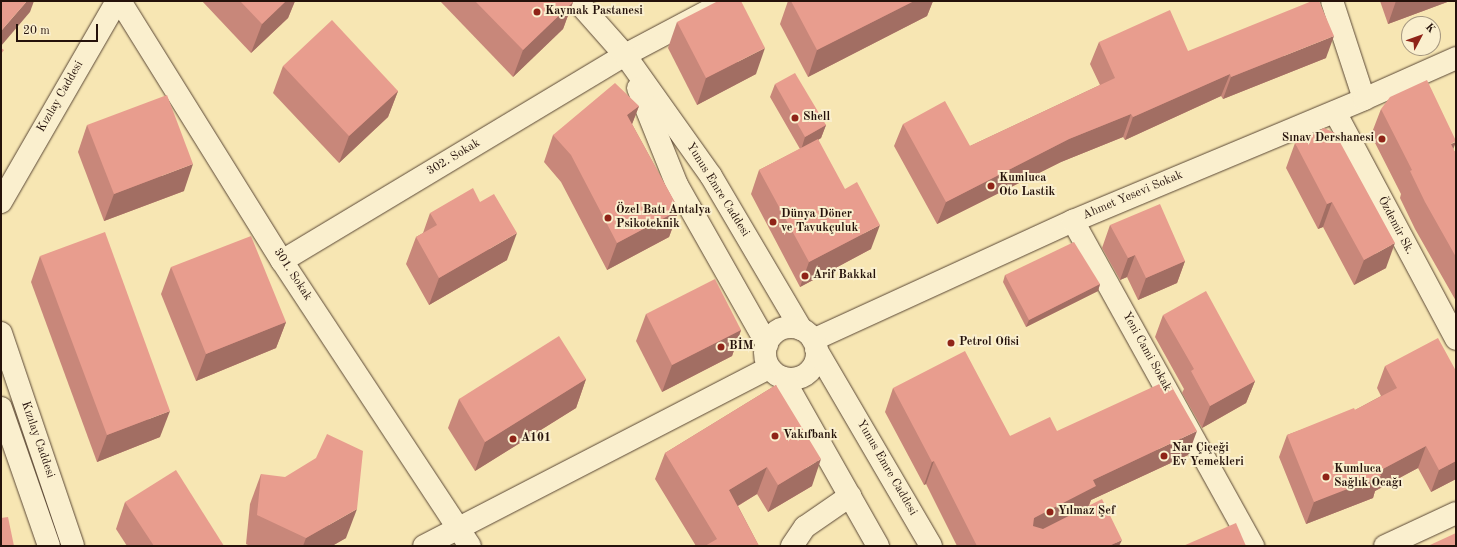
<!DOCTYPE html>
<meta charset="utf-8">
<style>
body{margin:0}
#map{position:relative;width:1457px;height:547px;overflow:hidden;background:#f7e6b3;font-family:"Old Standard TT",serif}
div>[style]{position:absolute}
.roads{filter:drop-shadow(0 0 1px #5a4735) drop-shadow(0 0 1px #5a4735)}
.minor>*{height:22px;margin:-11px;padding:0 11px;transform-origin:11px;border-radius:11px;background:#faefce}
.tertiary>*{height:22px;margin:-11px;padding:0 11px;transform-origin:11px;border-radius:11px;background:#faefce}
.tertiary>.ring{margin:-11px;padding:0;box-sizing:content-box;background:none;border:22px solid #faefce;border-radius:50%}
.wall>*{inset:0;background:#c8877a}
.shaded-wall>*{inset:0;background:#a26e63}
.building>*{inset:0;background:#e89d8e}
.dots>*{width:11px;height:11px;translate:-50% -50%;box-sizing:border-box;border:2px solid #faefce;border-radius:50%}
span{translate:-50% -50%;white-space:nowrap;text-align:center;line-height:1.15;-webkit-text-stroke:4px #faefce;paint-order:stroke}
.poi-label{font-size:12px;color:#25120b;font-weight:700}
.left{translate:0 -50%;text-align:left}
.right{translate:-100% -50%;text-align:right}
.street-label{font-size:12px;color:#25120b}
.frame{position:absolute;inset:0;border:2px solid #25120b;pointer-events:none}
.north{position:absolute;left:1401px;top:16px;width:40px;height:40px;box-sizing:border-box;background:#faefce;border:1px solid #a59780;border-radius:50%;rotate:49deg;font-size:11px;font-weight:700;line-height:16px;text-align:center;color:#25120b}
.north::after{content:'';display:block;margin:auto;width:14px;height:18px;background:#8f2418;clip-path:polygon(50% 0,100% 100%,50% 72%,0 100%)}
.scale{position:absolute;left:16px;top:24px;width:82px;height:18px;box-sizing:border-box;border:2px solid #25120b;border-top:0;padding-left:5px;font-size:12px;line-height:14px;white-space:nowrap;color:#25120b;-webkit-text-stroke:3px #faefce;paint-order:stroke}
</style>
<div id="map">
<div class="roads">
<div class="minor">
<i style="left:120px;top:1px;width:306px;rotate:58.1deg"></i>
<i style="left:282px;top:261px;width:341px;rotate:56.6deg"></i>
<i style="left:1332px;top:1px;width:103px;rotate:71.9deg"></i>
<i style="left:1335px;top:112px;width:257px;rotate:61.9deg"></i>
<i style="left:1px;top:202px;width:232px;rotate:-60deg"></i>
<i style="left:1073px;top:221px;width:372px;rotate:61deg"></i>
<i style="left:282px;top:261px;width:400px;rotate:-31deg"></i>
<i style="left:625px;top:55px;width:115px;rotate:-27.9deg"></i>
<i style="left:1px;top:333px;width:225px;rotate:71.3deg"></i>
<i style="left:813px;top:340px;width:286px;rotate:-24.6deg"></i>
<i style="left:1073px;top:221px;width:316px;rotate:-22.7deg"></i>
<i style="left:1364px;top:99px;width:101px;rotate:-24deg"></i>
<i style="left:1px;top:408px;width:146px;rotate:70.8deg"></i>
<i style="left:424px;top:546px;width:388px;rotate:-27.3deg"></i>
<i style="left:792px;top:546px;width:23px;rotate:-56deg"></i>
<i style="left:805px;top:527px;width:55px;rotate:-34.6deg"></i>
<i style="left:1385px;top:546px;width:78px;rotate:-24.9deg"></i>
</div>
<div class="tertiary">
<i style="left:577px;top:1px;width:72px;rotate:48.4deg"></i>
<i style="left:625px;top:55px;width:148px;rotate:54.6deg"></i>
<i style="left:711px;top:176px;width:178px;rotate:59.5deg"></i>
<i style="left:638px;top:88px;width:105px;rotate:68.1deg"></i>
<i style="left:677px;top:185px;width:183px;rotate:60.5deg"></i>
<i class="ring" style="left:765px;top:327px;width:30px;height:30px"></i>
<i style="left:816px;top:349px;width:228px;rotate:59.7deg"></i>
<i style="left:783px;top:378px;width:193px;rotate:60.5deg"></i>
</div>
</div>
<div class="wall">
<i style="clip-path:polygon(202px 1px,295px 1px,288px 18px,251px 53px)"></i>
<i style="clip-path:polygon(440px 1px,572px 1px,573px 2px,563px 29px,513px 77px)"></i>
<i style="clip-path:polygon(788px 1px,933px 1px,927px 16px,808px 77px,780px 24px)"></i>
<i style="clip-path:polygon(1380px 1px,1450px 1px,1388px 24px)"></i>
<i style="clip-path:polygon(677px 22px,756px 74px,697px 105px,668px 48px)"></i>
<i style="clip-path:polygon(1099px 42px,1188px 51px,1326px 58px,1223px 99px,1221px 96px,1125px 140px,1123px 137px,1061px 162px,937px 224px,894px 146px,903px 124px,970px 146px,1100px 85px,1090px 64px)"></i>
<i style="clip-path:polygon(283px 66px,398px 91px,388px 117px,339px 163px,273px 93px)"></i>
<i style="clip-path:polygon(775px 84px,826px 125px,821px 138px,818px 140px,871px 249px,800px 287px,751px 194px,759px 170px,800px 149px,770px 97px)"></i>
<i style="clip-path:polygon(639px 106px,632px 124px,679px 210px,669px 237px,607px 270px,561px 182px,544px 162px,553px 135px)"></i>
<i style="clip-path:polygon(1381px 109px,1453px 149px,1456px 154px,1456px 301px,1415px 229px,1400px 198px,1401px 194px,1371px 135px)"></i>
<i style="clip-path:polygon(87px 125px,184px 191px,104px 221px,78px 152px)"></i>
<i style="clip-path:polygon(1295px 143px,1386px 268px,1354px 285px,1323px 227px,1318px 229px,1286px 168px)"></i>
<i style="clip-path:polygon(430px 213px,507px 260px,429px 305px,406px 264px,416px 237px,423px 233px)"></i>
<i style="clip-path:polygon(1110px 225px,1185px 261px,1177px 283px,1138px 300px,1127px 277px,1120px 280px,1102px 248px)"></i>
<i style="clip-path:polygon(40px 256px,160px 437px,97px 462px,31px 282px)"></i>
<i style="clip-path:polygon(171px 267px,286px 322px,276px 348px,196px 381px,161px 294px)"></i>
<i style="clip-path:polygon(1005px 275px,1100px 284px,1098px 291px,1026px 327px,1003px 282px)"></i>
<i style="clip-path:polygon(646px 314px,741px 330px,732px 356px,662px 392px,636px 341px)"></i>
<i style="clip-path:polygon(1163px 315px,1255px 381px,1246px 403px,1202px 428px,1182px 393px,1184px 389px,1155px 337px)"></i>
<i style="clip-path:polygon(1385px 366px,1456px 371px,1456px 479px,1431px 492px,1418px 468px,1375px 491px,1373px 498px,1306px 524px,1279px 457px,1287px 435px,1355px 410px,1381px 396px,1377px 388px)"></i>
<i style="clip-path:polygon(586px 379px,576px 408px,475px 471px,448px 428px,459px 399px)"></i>
<i style="clip-path:polygon(776px 385px,812px 486px,768px 512px,757px 494px,738px 506px,759px 546px,696px 546px,655px 479px,665px 453px)"></i>
<i style="clip-path:polygon(893px 388px,1010px 436px,1057px 431px,1188px 455px,1091px 500px,1089px 506px,1119px 546px,957px 546px,926px 484px,924px 485px,885px 412px)"></i>
<i style="clip-path:polygon(261px 474px,346px 538px,332px 546px,250px 546px,246px 544px,250px 504px)"></i>
<i style="clip-path:polygon(125px 502px,224px 546px,127px 546px,116px 529px)"></i>
</div>
<div class="shaded-wall">
<i style="clip-path:polygon(27px 1px,34px 1px,30px 12px,1px 46px,1px 31px)"></i>
<i style="clip-path:polygon(286px 1px,295px 1px,288px 18px,251px 53px,262px 24px)"></i>
<i style="clip-path:polygon(914px 1px,933px 1px,927px 16px,808px 77px,817px 50px)"></i>
<i style="clip-path:polygon(1396px 1px,1450px 1px,1388px 24px)"></i>
<i style="clip-path:polygon(573px 2px,563px 29px,513px 77px,523px 50px)"></i>
<i style="clip-path:polygon(1334px 36px,1326px 58px,1223px 99px,1231px 77px)"></i>
<i style="clip-path:polygon(765px 48px,756px 74px,697px 105px,706px 78px)"></i>
<i style="clip-path:polygon(1230px 74px,1221px 96px,1125px 140px,1133px 117px)"></i>
<i style="clip-path:polygon(398px 91px,388px 117px,339px 163px,349px 136px)"></i>
<i style="clip-path:polygon(639px 106px,629px 132px,627px 115px)"></i>
<i style="clip-path:polygon(1131px 114px,1123px 137px,1061px 162px,937px 224px,946px 202px,1069px 139px)"></i>
<i style="clip-path:polygon(826px 125px,821px 138px,801px 150px,805px 137px)"></i>
<i style="clip-path:polygon(1456px 142px,1446px 168px,1451px 144px)"></i>
<i style="clip-path:polygon(193px 164px,184px 191px,104px 221px,114px 194px)"></i>
<i style="clip-path:polygon(1332px 202px,1323px 227px,1318px 229px,1327px 204px)"></i>
<i style="clip-path:polygon(679px 210px,669px 237px,607px 270px,617px 243px)"></i>
<i style="clip-path:polygon(880px 225px,871px 249px,800px 287px,809px 262px)"></i>
<i style="clip-path:polygon(517px 233px,507px 260px,429px 305px,439px 278px)"></i>
<i style="clip-path:polygon(1395px 243px,1386px 268px,1354px 285px,1364px 260px)"></i>
<i style="clip-path:polygon(1135px 255px,1127px 277px,1120px 280px,1128px 258px)"></i>
<i style="clip-path:polygon(1185px 261px,1177px 283px,1138px 300px,1146px 278px)"></i>
<i style="clip-path:polygon(1100px 284px,1098px 291px,1026px 327px,1029px 320px)"></i>
<i style="clip-path:polygon(286px 322px,276px 348px,196px 381px,206px 354px)"></i>
<i style="clip-path:polygon(741px 330px,732px 356px,662px 392px,672px 365px)"></i>
<i style="clip-path:polygon(586px 379px,576px 408px,475px 471px,485px 442px)"></i>
<i style="clip-path:polygon(1255px 381px,1246px 403px,1202px 428px,1210px 406px)"></i>
<i style="clip-path:polygon(170px 411px,160px 437px,97px 462px,107px 435px)"></i>
<i style="clip-path:polygon(1197px 431px,1188px 455px,1091px 500px,1087px 509px,1025px 542px,1034px 518px,1093px 480px)"></i>
<i style="clip-path:polygon(1426px 446px,1418px 468px,1375px 491px,1373px 498px,1306px 524px,1314px 502px,1379px 471px)"></i>
<i style="clip-path:polygon(821px 459px,812px 486px,768px 512px,778px 485px)"></i>
<i style="clip-path:polygon(934px 461px,926px 484px,924px 485px,932px 462px)"></i>
<i style="clip-path:polygon(1456px 461px,1456px 479px,1431px 492px,1439px 470px)"></i>
<i style="clip-path:polygon(767px 467px,757px 494px,719px 517px,729px 490px)"></i>
<i style="clip-path:polygon(357px 509px,346px 538px,332px 546px,303px 546px,306px 538px)"></i>
<i style="clip-path:polygon(1122px 540px,1119px 546px,1109px 546px)"></i>
</div>
<div class="building">
<i style="clip-path:polygon(1px 1px,27px 1px,1px 31px)"></i>
<i style="clip-path:polygon(240px 1px,286px 1px,262px 24px)"></i>
<i style="clip-path:polygon(475px 1px,572px 1px,573px 2px,523px 50px)"></i>
<i style="clip-path:polygon(718px 1px,741px 1px,765px 48px,706px 78px,677px 22px)"></i>
<i style="clip-path:polygon(791px 1px,914px 1px,817px 50px)"></i>
<i style="clip-path:polygon(1312px 1px,1319px 1px,1334px 36px,1231px 77px,1230px 74px,1133px 117px,1131px 114px,1069px 139px,946px 202px,903px 124px,945px 101px,970px 146px,1115px 78px,1099px 42px,1170px 10px,1188px 51px)"></i>
<i style="clip-path:polygon(332px 20px,398px 91px,349px 136px,283px 66px)"></i>
<i style="clip-path:polygon(1px 48px,4px 50px,1px 54px)"></i>
<i style="clip-path:polygon(795px 73px,826px 125px,805px 137px,775px 84px)"></i>
<i style="clip-path:polygon(1427px 80px,1456px 141px,1451px 144px,1456px 154px,1456px 257px,1425px 202px,1410px 171px,1412px 170px,1381px 109px,1390px 97px)"></i>
<i style="clip-path:polygon(615px 83px,639px 106px,627px 115px,679px 210px,617px 243px,571px 155px,553px 135px)"></i>
<i style="clip-path:polygon(167px 95px,193px 164px,114px 194px,87px 125px)"></i>
<i style="clip-path:polygon(1324px 128px,1335px 133px,1395px 243px,1364px 260px,1332px 202px,1327px 204px,1295px 143px)"></i>
<i style="clip-path:polygon(818px 139px,845px 189px,857px 182px,880px 225px,809px 262px,759px 170px)"></i>
<i style="clip-path:polygon(473px 188px,480px 202px,494px 194px,517px 233px,439px 278px,416px 237px,437px 225px,430px 213px)"></i>
<i style="clip-path:polygon(1160px 204px,1185px 261px,1146px 278px,1135px 255px,1128px 258px,1110px 225px)"></i>
<i style="clip-path:polygon(105px 232px,170px 411px,107px 435px,40px 256px)"></i>
<i style="clip-path:polygon(251px 236px,286px 322px,206px 354px,171px 267px)"></i>
<i style="clip-path:polygon(1074px 242px,1100px 284px,1029px 320px,1005px 275px)"></i>
<i style="clip-path:polygon(715px 279px,741px 330px,672px 365px,646px 314px)"></i>
<i style="clip-path:polygon(1206px 291px,1255px 381px,1210px 406px,1191px 371px,1194px 369px,1163px 315px)"></i>
<i style="clip-path:polygon(559px 336px,586px 379px,485px 442px,459px 399px)"></i>
<i style="clip-path:polygon(1438px 338px,1456px 371px,1456px 461px,1439px 470px,1426px 446px,1379px 471px,1381px 476px,1314px 502px,1287px 435px,1354px 408px,1355px 410px,1397px 388px,1385px 366px)"></i>
<i style="clip-path:polygon(965px 351px,1010px 436px,1050px 417px,1057px 431px,1168px 380px,1197px 431px,1093px 480px,1096px 486px,1034px 518px,1033px 526px,1043px 529px,1102px 499px,1122px 540px,1109px 546px,977px 546px,934px 461px,932px 462px,893px 388px)"></i>
<i style="clip-path:polygon(776px 385px,821px 459px,778px 485px,767px 467px,729px 490px,759px 546px,705px 546px,717px 539px,665px 453px)"></i>
<i style="clip-path:polygon(327px 434px,363px 451px,357px 509px,306px 538px,257px 515px,261px 474px,285px 477px,316px 458px)"></i>
<i style="clip-path:polygon(176px 470px,224px 546px,154px 546px,125px 502px)"></i>
<i style="clip-path:polygon(8px 517px,14px 546px,1px 546px,1px 518px)"></i>
<i style="clip-path:polygon(1236px 523px,1246px 546px,1183px 546px)"></i>
<i style="clip-path:polygon(1456px 533px,1456px 546px,1431px 546px,1430px 545px)"></i>
</div>
<div class="dots">
<i style="left:537px;top:12px;background:#8f2418"></i>
<i style="left:795px;top:118px;background:#8f2418"></i>
<i style="left:1382px;top:139px;background:#8f2418"></i>
<i style="left:991px;top:186px;background:#8f2418"></i>
<i style="left:608px;top:218px;background:#8f2418"></i>
<i style="left:773px;top:222px;background:#8f2418"></i>
<i style="left:805px;top:276px;background:#8f2418"></i>
<i style="left:951px;top:343px;background:#8f2418"></i>
<i style="left:721px;top:347px;background:#8f2418"></i>
<i style="left:775px;top:436px;background:#8f2418"></i>
<i style="left:513px;top:439px;background:#8f2418"></i>
<i style="left:1164px;top:456px;background:#8f2418"></i>
<i style="left:1326px;top:477px;background:#8f2418"></i>
<i style="left:1050px;top:512px;background:#8f2418"></i>
</div>
<div class="poi-label">
<span class="left" style="left:545px;top:12px">Kaymak Pastanesi</span>
<span class="left" style="left:803px;top:118px">Shell</span>
<span class="right" style="left:1374px;top:139px">Sınav Dershanesi</span>
<span class="left" style="left:999px;top:186px">Kumluca<br>Oto Lastik</span>
<span class="left" style="left:616px;top:218px">Özel Batı Antalya<br>Psikoteknik</span>
<span class="left" style="left:781px;top:222px">Dünya Döner<br>ve Tavukçuluk</span>
<span class="left" style="left:813px;top:276px">Arif Bakkal</span>
<span class="left" style="left:959px;top:343px">Petrol Ofisi</span>
<span class="left" style="left:729px;top:347px">BİM</span>
<span class="left" style="left:783px;top:436px">Vakıfbank</span>
<span class="left" style="left:521px;top:439px">A101</span>
<span class="left" style="left:1172px;top:456px">Nar Çiçeği<br>Ev Yemekleri</span>
<span class="left" style="left:1334px;top:477px">Kumluca<br>Sağlık Ocağı</span>
<span class="left" style="left:1058px;top:512px">Yılmaz Şef</span>
</div>
<div class="street-label">
<span style="left:61px;top:97px;rotate:-60deg">Kızılay Caddesi</span>
<span style="left:454px;top:158px;rotate:-31deg">302. Sokak</span>
<span style="left:717px;top:190px;rotate:58deg">Yunus Emre Caddesi</span>
<span style="left:1133px;top:196px;rotate:-23deg">Ahmet Yesevi Sokak</span>
<span style="left:1395px;top:226px;rotate:62deg">Özdemir Sk.</span>
<span style="left:292px;top:275px;rotate:57deg">301. Sokak</span>
<span style="left:1146px;top:352px;rotate:61deg">Yeni Cami Sokak</span>
<span style="left:37px;top:440px;rotate:71deg">Kızılay Caddesi</span>
<span style="left:886px;top:468px;rotate:60deg">Yunus Emre Caddesi</span>
</div>
<div class="frame"></div>
<div class="north">K</div>
<div class="scale">20 m</div>
</div>
